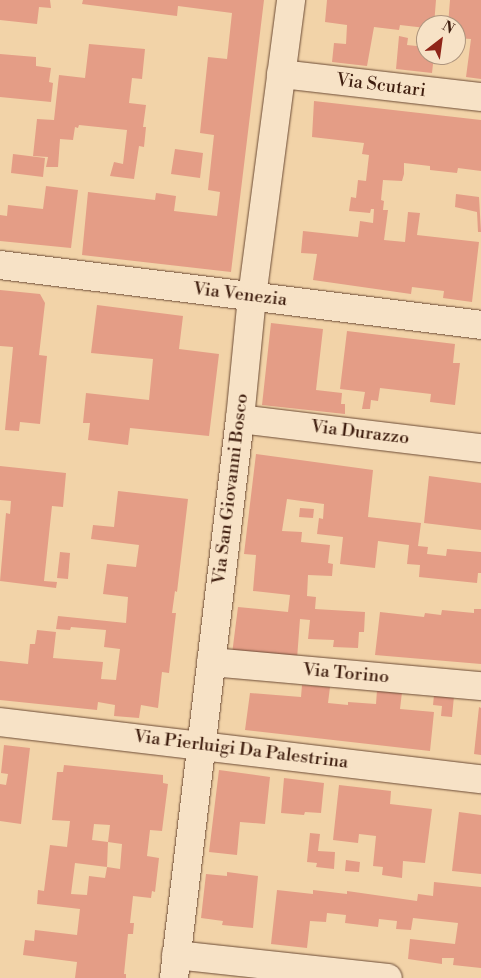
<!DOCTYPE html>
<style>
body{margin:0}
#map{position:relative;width:481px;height:978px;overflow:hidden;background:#f2d3a8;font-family:"Libre Bodoni",serif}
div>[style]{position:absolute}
.building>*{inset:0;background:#e49d86}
.roads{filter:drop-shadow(0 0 1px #6c4b35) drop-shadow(0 0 1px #6c4b35)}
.minor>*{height:28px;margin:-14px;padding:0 14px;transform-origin:14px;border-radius:14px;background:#f7e2c6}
span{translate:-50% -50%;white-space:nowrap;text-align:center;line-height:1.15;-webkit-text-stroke:4.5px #f7e2c6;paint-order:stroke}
.street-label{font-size:18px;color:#3f1e0f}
.north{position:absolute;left:416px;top:15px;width:50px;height:50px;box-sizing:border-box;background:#f7e2c6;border:1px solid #ad947d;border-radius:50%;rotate:30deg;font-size:14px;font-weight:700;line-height:20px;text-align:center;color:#3f1e0f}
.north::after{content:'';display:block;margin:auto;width:18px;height:22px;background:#8f2418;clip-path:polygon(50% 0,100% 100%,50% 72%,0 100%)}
</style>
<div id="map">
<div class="building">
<i style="clip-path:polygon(0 0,50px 0,51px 8px,39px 7px,37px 24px,0 20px)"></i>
<i style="clip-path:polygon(83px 0,264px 0,231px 272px,82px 255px,88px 192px,155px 200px,156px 193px,176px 196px,174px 211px,217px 216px,220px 192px,208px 190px,214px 135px,200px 133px,208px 57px,227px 59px,232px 13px,178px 6px,177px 16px,82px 4px)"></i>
<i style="clip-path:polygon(327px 0,436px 0,434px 25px,426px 25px,426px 28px,400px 25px,399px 30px,374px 27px,367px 66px,332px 62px,334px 43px,346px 44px,347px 25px,325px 22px)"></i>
<i style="clip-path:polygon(450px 0,481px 0,481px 79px,466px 77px,471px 39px,456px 38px,456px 25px,448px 25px)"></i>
<i style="clip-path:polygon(399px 36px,408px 38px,407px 45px,426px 47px,426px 55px,434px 55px,432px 73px,396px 69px)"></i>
<i style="clip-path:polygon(89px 44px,145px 49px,142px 79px,132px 78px,129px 103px,146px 105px,143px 127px,146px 127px,144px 147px,139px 146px,134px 179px,110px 176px,114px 162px,123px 164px,127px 130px,79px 125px,78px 128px,75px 127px,73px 140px,60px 139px,58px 167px,46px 167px,48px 157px,33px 156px,37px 119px,54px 120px,59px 75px,85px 78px)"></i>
<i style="clip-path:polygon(0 54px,36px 57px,36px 66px,51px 68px,49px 82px,53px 83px,51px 102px,0 97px)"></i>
<i style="clip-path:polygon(314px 101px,481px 120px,481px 171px,458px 168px,457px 173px,430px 170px,430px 166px,404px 163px,404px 174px,402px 181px,383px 180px,381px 200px,384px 201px,383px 210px,388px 210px,384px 240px,405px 242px,408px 212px,420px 213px,417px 235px,479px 242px,472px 302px,443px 298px,444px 291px,412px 287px,411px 294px,313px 280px,317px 254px,301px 253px,303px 231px,358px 237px,360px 221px,373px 223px,374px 209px,371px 209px,370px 213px,349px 211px,351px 197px,356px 198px,358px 180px,366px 181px,369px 155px,362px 154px,364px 143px,312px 137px)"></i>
<i style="clip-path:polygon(175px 149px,203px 153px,200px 178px,171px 174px)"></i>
<i style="clip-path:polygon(13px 154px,45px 158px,43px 177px,11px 173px)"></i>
<i style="clip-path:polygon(46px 186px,78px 190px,71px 248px,0 241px,0 215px,7px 216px,8px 205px,43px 209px)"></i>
<i style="clip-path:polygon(456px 194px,479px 197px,481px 232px,478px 232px,477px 212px,455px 207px)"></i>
<i style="clip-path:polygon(0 290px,40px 294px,45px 303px,39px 355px,47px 356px,40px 424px,20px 422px,19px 431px,5px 430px,13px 347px,0 346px)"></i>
<i style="clip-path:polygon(97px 305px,183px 316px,179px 349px,219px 354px,209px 436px,130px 428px,128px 445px,88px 440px,90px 423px,83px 423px,86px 393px,149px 400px,153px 359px,91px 353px)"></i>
<i style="clip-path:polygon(271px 323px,323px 329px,316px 390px,342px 393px,341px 404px,345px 404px,345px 414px,262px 405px)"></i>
<i style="clip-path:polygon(347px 331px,455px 344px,453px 363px,460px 363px,455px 405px,430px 402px,431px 394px,380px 388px,378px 401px,371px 400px,370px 409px,362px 409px,365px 392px,340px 389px)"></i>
<i style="clip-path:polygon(256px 454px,373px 470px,368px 517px,421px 523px,418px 546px,428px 547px,427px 554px,446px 556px,447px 549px,481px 552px,481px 573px,478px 573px,477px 583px,419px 577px,420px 565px,407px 564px,409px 545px,378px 541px,375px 568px,340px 564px,343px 537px,317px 534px,319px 518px,323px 519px,324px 504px,287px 499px,282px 531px,302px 532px,301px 542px,330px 545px,328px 563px,333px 564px,332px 576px,308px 575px,307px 596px,316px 597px,315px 609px,365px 612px,364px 632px,359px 632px,358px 648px,333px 647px,334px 640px,308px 639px,310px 620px,300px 619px,297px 659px,232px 654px,238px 607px,288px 612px,290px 595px,253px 591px,256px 555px,244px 554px)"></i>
<i style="clip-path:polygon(0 466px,66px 473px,63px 507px,52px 506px,44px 581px,57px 582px,56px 588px,0 581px,6px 513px,10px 514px,11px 501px,0 500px)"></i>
<i style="clip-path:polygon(429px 476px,481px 483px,481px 530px,424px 523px)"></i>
<i style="clip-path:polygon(118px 491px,188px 499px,177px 592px,175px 591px,172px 613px,176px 613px,169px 673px,162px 672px,158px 708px,141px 705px,139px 718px,114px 716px,115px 705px,98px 702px,97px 710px,0 700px,0 661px,28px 664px,30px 644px,35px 644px,37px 630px,56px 632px,53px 658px,103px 662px,101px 679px,116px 680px,120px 649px,104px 647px,106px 630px,71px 627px,70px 630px,56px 629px,58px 616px,126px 623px,128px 597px,103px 594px,107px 564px,136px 567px,139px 545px,91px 539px,93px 525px,114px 527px)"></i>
<i style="clip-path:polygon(300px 508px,314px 509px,313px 518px,299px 517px)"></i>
<i style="clip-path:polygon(60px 552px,70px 553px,68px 579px,57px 578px)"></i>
<i style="clip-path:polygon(474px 609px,481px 609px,481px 664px,375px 655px,380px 612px,424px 617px,425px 613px,441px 615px,442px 610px,474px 613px)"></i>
<i style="clip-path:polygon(302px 685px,330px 687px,328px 703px,348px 705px,348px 702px,376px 704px,377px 690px,402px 692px,400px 709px,434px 712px,430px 751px,245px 730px,250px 693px,301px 697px)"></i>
<i style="clip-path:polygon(434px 695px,454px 696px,452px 717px,441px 716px,442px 706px,433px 705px)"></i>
<i style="clip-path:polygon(479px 707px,481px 708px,481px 755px,474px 754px)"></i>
<i style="clip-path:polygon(4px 745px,30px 748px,21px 824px,0 821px,0 784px,6px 785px,8px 774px,1px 773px)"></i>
<i style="clip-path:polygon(evenodd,64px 765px,163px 775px,163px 783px,168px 784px,162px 831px,150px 830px,147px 856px,159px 858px,155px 892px,152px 891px,151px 898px,133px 896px,130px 923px,134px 923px,133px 934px,128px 934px,124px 974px,126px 974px,126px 978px,75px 978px,77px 962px,23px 955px,25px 940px,34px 941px,35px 930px,77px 935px,80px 909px,37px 904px,38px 890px,44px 891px,50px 845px,67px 847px,70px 821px,52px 820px,57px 772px,63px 772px,64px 765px,94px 824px,110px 825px,108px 842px,92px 840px,94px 824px,64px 765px,108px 842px,122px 844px,120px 869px,107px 867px,108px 842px,64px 765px,75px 863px,107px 867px,105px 878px,89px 876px,87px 895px,71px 894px,75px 863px)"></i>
<i style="clip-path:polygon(219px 770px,270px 777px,265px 824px,240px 822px,237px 855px,209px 852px)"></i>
<i style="clip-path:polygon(284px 778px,324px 783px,321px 813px,305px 812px,304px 815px,281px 813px)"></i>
<i style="clip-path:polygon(339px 785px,391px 791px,390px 804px,432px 809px,425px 863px,403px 861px,402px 878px,382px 875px,383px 867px,373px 866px,376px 836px,359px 834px,358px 843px,333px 840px)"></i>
<i style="clip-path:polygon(459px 812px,481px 815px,481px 874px,452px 871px)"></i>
<i style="clip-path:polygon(310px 833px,320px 834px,318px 851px,335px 852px,334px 869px,316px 867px,317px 863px,307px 862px)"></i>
<i style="clip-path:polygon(346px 860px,360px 862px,359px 872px,345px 871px)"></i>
<i style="clip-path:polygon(227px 872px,258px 876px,253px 928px,222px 925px,223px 921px,201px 918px,206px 874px,227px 876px)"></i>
<i style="clip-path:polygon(434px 882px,481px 887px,481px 968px,453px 965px,454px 958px,442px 958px,442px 964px,408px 959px,410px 939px,455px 944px,458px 923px,413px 918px,411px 930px,396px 929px,397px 921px,379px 919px,378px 927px,345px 923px,346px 915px,327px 913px,326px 922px,310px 921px,307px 948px,271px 944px,277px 890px,313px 894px,313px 890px,347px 894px,347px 891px,417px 901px,418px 894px,433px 896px)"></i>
</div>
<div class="roads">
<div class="minor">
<i style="left:281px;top:74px;width:201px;rotate:6.6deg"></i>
<i style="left:0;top:265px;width:485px;rotate:7.1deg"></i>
<i style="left:240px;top:419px;width:243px;rotate:6.9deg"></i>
<i style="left:211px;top:662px;width:271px;rotate:5.1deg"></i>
<i style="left:0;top:722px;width:484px;rotate:6.8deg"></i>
<i style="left:176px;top:955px;width:213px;rotate:6.2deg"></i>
<i style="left:174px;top:978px;width:563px;rotate:-83.27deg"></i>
<i style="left:240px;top:419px;width:123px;rotate:-84.4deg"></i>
<i style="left:252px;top:297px;width:300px;rotate:-82.5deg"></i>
</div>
</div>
<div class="street-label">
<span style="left:381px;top:86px;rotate:7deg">Via Scutari</span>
<span style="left:240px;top:295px;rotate:7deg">Via Venezia</span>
<span style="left:360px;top:433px;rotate:7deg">Via Durazzo</span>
<span style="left:231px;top:489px;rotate:-83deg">Via San Giovanni Bosco</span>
<span style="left:346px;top:674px;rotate:5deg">Via Torino</span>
<span style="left:241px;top:750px;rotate:7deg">Via Pierluigi Da Palestrina</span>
</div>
<div class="north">N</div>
</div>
